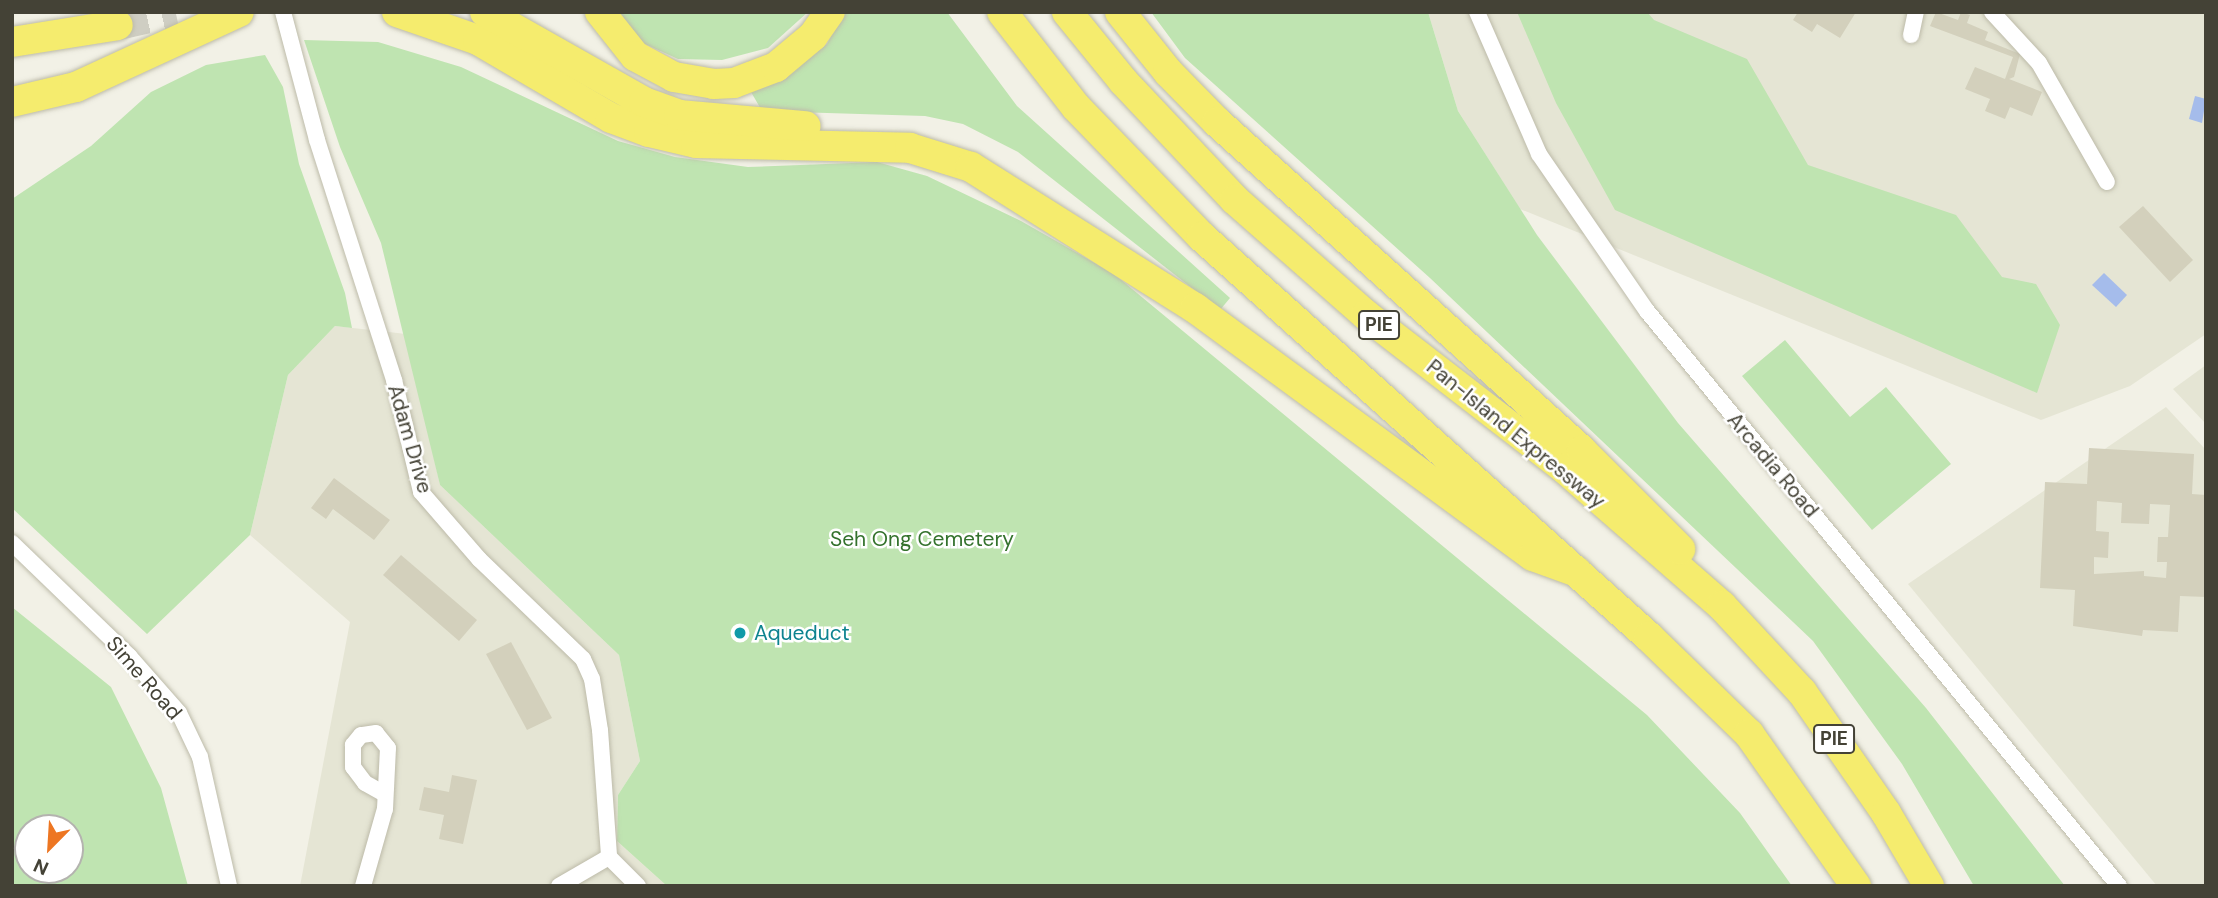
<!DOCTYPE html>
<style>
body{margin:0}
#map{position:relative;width:2218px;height:898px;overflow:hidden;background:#f2f1e6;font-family:"DM Sans",sans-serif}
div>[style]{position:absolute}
.residential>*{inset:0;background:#e5e5d4}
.green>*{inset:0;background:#bfe4b1}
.water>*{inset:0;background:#a5bceb}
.building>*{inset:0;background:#d3d0bc}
.highway-tunnel>*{height:30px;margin-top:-15px;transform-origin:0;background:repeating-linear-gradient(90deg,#cfcec3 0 30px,transparent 0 45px)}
.roads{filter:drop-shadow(0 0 2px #bdbba9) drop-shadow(0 0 2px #bdbba9)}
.street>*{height:16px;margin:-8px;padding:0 8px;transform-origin:8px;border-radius:8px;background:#fff}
.highway>*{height:30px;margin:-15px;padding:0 15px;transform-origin:15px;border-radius:15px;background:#f5ec6e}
.dots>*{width:19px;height:19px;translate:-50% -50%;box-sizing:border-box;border:4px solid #fff;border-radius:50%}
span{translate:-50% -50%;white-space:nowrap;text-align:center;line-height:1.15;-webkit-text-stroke:5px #fff;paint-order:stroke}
.shield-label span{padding:2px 5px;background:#fff;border:2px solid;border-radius:5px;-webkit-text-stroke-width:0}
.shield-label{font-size:19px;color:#444236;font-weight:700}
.street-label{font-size:21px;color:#444236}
.park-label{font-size:21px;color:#34722d}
.culture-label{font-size:21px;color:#0d838f}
.left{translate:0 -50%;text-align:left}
.frame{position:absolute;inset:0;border:14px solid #444236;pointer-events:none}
.north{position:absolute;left:14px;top:814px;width:70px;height:70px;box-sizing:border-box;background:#fff;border:2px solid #b4b3af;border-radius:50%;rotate:204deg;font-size:19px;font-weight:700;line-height:28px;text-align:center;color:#444236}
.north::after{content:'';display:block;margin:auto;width:24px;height:32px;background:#ed7622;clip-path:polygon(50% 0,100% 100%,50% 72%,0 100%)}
</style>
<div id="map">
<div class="residential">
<i style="clip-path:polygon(1428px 12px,2206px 12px,2206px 334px,2130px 386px,2041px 420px,1520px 209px,1458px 111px)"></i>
<i style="clip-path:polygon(335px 326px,406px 334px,440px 485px,619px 655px,640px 761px,618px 795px,617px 841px,667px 886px,300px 886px,350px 622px,250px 535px,288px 375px)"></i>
<i style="clip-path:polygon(2206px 365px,2206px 424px,2173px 389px)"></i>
<i style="clip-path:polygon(2166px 407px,2206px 450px,2206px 886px,2157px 886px,1908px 584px)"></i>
</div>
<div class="green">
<i style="clip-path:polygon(618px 12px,808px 12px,768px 48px,722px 60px,678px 59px,634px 39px)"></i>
<i style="clip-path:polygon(844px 12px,947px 12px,1017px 106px,1230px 298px,1220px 310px,1018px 152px,963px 124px,925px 116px,762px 111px,751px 92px,787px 75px,827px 44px)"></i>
<i style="clip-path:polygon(1151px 12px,1428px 12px,1458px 111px,1537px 235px,1678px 423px,1926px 708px,2065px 886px,1974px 886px,1902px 764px,1813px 641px,1430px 278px,1185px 58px)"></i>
<i style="clip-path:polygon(1517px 12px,1647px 12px,1654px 20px,1747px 59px,1808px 165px,1956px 215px,2002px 277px,2036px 284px,2060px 325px,2037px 393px,1615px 210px,1556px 103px)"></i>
<i style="clip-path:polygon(304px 40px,378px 42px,461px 67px,618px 141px,675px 157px,748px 167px,877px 162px,927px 176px,1021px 221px,1114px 274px,1647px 715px,1740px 813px,1792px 886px,667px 886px,617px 841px,618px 795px,640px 761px,619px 655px,440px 485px,381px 243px,340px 147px)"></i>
<i style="clip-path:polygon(265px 55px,283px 87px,299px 164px,345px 293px,352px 328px,335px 326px,288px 375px,250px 535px,147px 634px,12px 508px,12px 199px,91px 146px,151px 92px,206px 65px)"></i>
<i style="clip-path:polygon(1785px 340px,1850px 417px,1886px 387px,1951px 464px,1872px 530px,1742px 376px)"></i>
<i style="clip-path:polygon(evenodd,12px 607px,111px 687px,161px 788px,188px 886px,12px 886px,12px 607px,28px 828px,70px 828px,70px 870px,28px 870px,28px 828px)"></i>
</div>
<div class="water">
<i style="clip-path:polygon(2195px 96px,2206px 99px,2202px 123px,2189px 119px)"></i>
<i style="clip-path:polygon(2104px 273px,2127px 295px,2116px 307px,2092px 285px)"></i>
</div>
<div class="building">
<i style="clip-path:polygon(1798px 12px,1856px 12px,1840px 38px,1817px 24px,1812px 32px,1793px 20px)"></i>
<i style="clip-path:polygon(1936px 12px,1958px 20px,1961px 12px,1970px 15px,1967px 23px,1988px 32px,1985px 40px,2020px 54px,2014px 77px,2009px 79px,2042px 92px,2032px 116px,2010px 107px,2005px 119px,1985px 111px,1990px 99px,1965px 89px,1975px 67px,2005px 79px,2013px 57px,1930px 26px)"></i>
<i style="clip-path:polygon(2143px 206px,2193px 260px,2170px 282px,2119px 227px)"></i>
<i style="clip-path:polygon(evenodd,2089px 448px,2194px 454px,2192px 494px,2206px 495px,2206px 597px,2180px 596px,2178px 632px,2143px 630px,2142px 636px,2073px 626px,2075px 590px,2040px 588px,2045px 482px,2087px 484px,2089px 448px,2097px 501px,2122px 503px,2121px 523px,2149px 524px,2150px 504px,2170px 505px,2168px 537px,2158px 537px,2157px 562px,2167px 562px,2166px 578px,2144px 576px,2144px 571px,2094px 574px,2094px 557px,2108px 558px,2109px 532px,2096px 531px,2097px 501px)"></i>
<i style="clip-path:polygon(334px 478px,390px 520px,374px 540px,333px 509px,326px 519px,311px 508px)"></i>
<i style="clip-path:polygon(401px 555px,477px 620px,459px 641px,383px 575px)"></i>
<i style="clip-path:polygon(511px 642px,552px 718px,527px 730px,486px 654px)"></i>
<i style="clip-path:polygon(452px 775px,477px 780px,463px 844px,439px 839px,444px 815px,419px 810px,424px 787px,449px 792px)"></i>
</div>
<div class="highway-tunnel">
<i style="left:118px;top:25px;width:59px;rotate:-12.6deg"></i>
</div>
<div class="roads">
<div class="street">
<i style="left:283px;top:12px;width:132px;rotate:75.1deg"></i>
<i style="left:317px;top:140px;width:252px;rotate:72.2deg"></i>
<i style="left:394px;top:380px;width:115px;rotate:76.4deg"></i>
<i style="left:421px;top:492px;width:89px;rotate:49.1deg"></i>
<i style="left:479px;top:559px;width:144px;rotate:43.9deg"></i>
<i style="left:583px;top:659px;width:22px;rotate:66deg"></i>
<i style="left:592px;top:679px;width:52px;rotate:81.1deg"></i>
<i style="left:600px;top:730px;width:127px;rotate:85.9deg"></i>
<i style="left:609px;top:857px;width:41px;rotate:45deg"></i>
<i style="left:1477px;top:12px;width:155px;rotate:66.4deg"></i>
<i style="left:1539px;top:154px;width:191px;rotate:55.5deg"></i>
<i style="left:1647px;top:311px;width:744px;rotate:50.62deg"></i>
<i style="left:1992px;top:12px;width:69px;rotate:47.3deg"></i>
<i style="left:2039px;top:63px;width:137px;rotate:60.3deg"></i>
<i style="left:1911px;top:35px;width:24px;rotate:-78deg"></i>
<i style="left:12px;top:543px;width:163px;rotate:44deg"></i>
<i style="left:129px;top:656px;width:76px;rotate:48.7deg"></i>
<i style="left:179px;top:713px;width:49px;rotate:64.5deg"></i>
<i style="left:200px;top:757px;width:132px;rotate:77.3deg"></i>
<i style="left:363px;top:886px;width:80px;rotate:-74.1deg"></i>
<i style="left:385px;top:809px;width:61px;rotate:-87.2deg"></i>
<i style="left:388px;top:748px;width:19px;rotate:-129deg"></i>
<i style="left:376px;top:733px;width:15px;rotate:172deg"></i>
<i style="left:361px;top:735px;width:13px;rotate:129deg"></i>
<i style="left:353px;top:745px;width:22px;rotate:90deg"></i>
<i style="left:353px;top:767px;width:20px;rotate:53deg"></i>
<i style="left:365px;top:783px;width:23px;rotate:29deg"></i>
<i style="left:559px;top:886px;width:58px;rotate:-30.1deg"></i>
</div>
<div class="highway">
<i style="left:397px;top:12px;width:86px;rotate:19.1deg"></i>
<i style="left:478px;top:40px;width:154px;rotate:30.4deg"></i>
<i style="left:611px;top:118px;width:40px;rotate:20.2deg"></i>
<i style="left:649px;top:132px;width:48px;rotate:13.2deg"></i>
<i style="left:696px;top:143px;width:214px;rotate:1.3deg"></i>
<i style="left:910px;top:148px;width:64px;rotate:17.3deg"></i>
<i style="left:971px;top:167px;width:265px;rotate:32.2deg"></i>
<i style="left:1195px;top:308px;width:419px;rotate:36.3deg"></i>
<i style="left:1533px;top:556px;width:47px;rotate:20deg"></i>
<i style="left:485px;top:12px;width:183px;rotate:29.5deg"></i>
<i style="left:644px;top:102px;width:37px;rotate:20deg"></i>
<i style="left:679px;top:115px;width:127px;rotate:5deg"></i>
<i style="left:600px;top:12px;width:56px;rotate:51.5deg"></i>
<i style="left:635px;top:56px;width:44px;rotate:28.3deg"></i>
<i style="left:674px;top:77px;width:41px;rotate:9.9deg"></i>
<i style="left:714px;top:84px;width:20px;rotate:-3deg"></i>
<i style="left:734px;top:83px;width:45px;rotate:-20.9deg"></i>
<i style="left:776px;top:67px;width:48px;rotate:-40deg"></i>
<i style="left:813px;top:36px;width:29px;rotate:-55deg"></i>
<i style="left:1002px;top:12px;width:120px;rotate:52.1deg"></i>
<i style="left:1076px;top:107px;width:181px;rotate:45.9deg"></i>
<i style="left:1202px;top:237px;width:600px;rotate:41.82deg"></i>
<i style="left:1649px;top:637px;width:139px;rotate:44.1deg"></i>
<i style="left:1749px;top:734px;width:186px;rotate:54.9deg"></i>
<i style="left:1067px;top:12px;width:89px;rotate:50.9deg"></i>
<i style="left:1123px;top:81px;width:163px;rotate:46.7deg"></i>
<i style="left:1235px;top:200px;width:174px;rotate:41.3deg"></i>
<i style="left:1366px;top:315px;width:252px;rotate:37.7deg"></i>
<i style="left:1565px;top:469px;width:208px;rotate:41.1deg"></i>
<i style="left:1722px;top:606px;width:117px;rotate:47.1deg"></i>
<i style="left:1802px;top:692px;width:147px;rotate:55.2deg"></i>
<i style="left:1886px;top:813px;width:85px;rotate:59.5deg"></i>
<i style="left:1120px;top:12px;width:77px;rotate:51.3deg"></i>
<i style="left:1168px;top:72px;width:70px;rotate:45.6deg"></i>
<i style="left:1217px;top:122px;width:491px;rotate:42deg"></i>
<i style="left:1582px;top:451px;width:139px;rotate:45deg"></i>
<i style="left:12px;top:42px;width:107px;rotate:-9.1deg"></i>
<i style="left:12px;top:102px;width:66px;rotate:-13.2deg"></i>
<i style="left:76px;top:87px;width:179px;rotate:-24.7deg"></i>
</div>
</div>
<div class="dots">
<i style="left:740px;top:633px;background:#0f9aa8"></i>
</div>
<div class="shield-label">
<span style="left:1379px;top:325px">PIE</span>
<span style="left:1834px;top:739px">PIE</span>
</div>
<div class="street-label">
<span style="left:1516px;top:434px;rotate:39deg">Pan-Island Expressway</span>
<span style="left:410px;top:439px;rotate:74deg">Adam Drive</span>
<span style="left:1773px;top:465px;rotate:50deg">Arcadia Road</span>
<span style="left:144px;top:678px;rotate:49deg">Sime Road</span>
</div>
<div class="park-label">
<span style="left:922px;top:539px">Seh Ong Cemetery</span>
</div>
<div class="culture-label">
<span class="left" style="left:754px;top:633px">Aqueduct</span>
</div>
<div class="frame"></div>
<div class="north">N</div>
</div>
